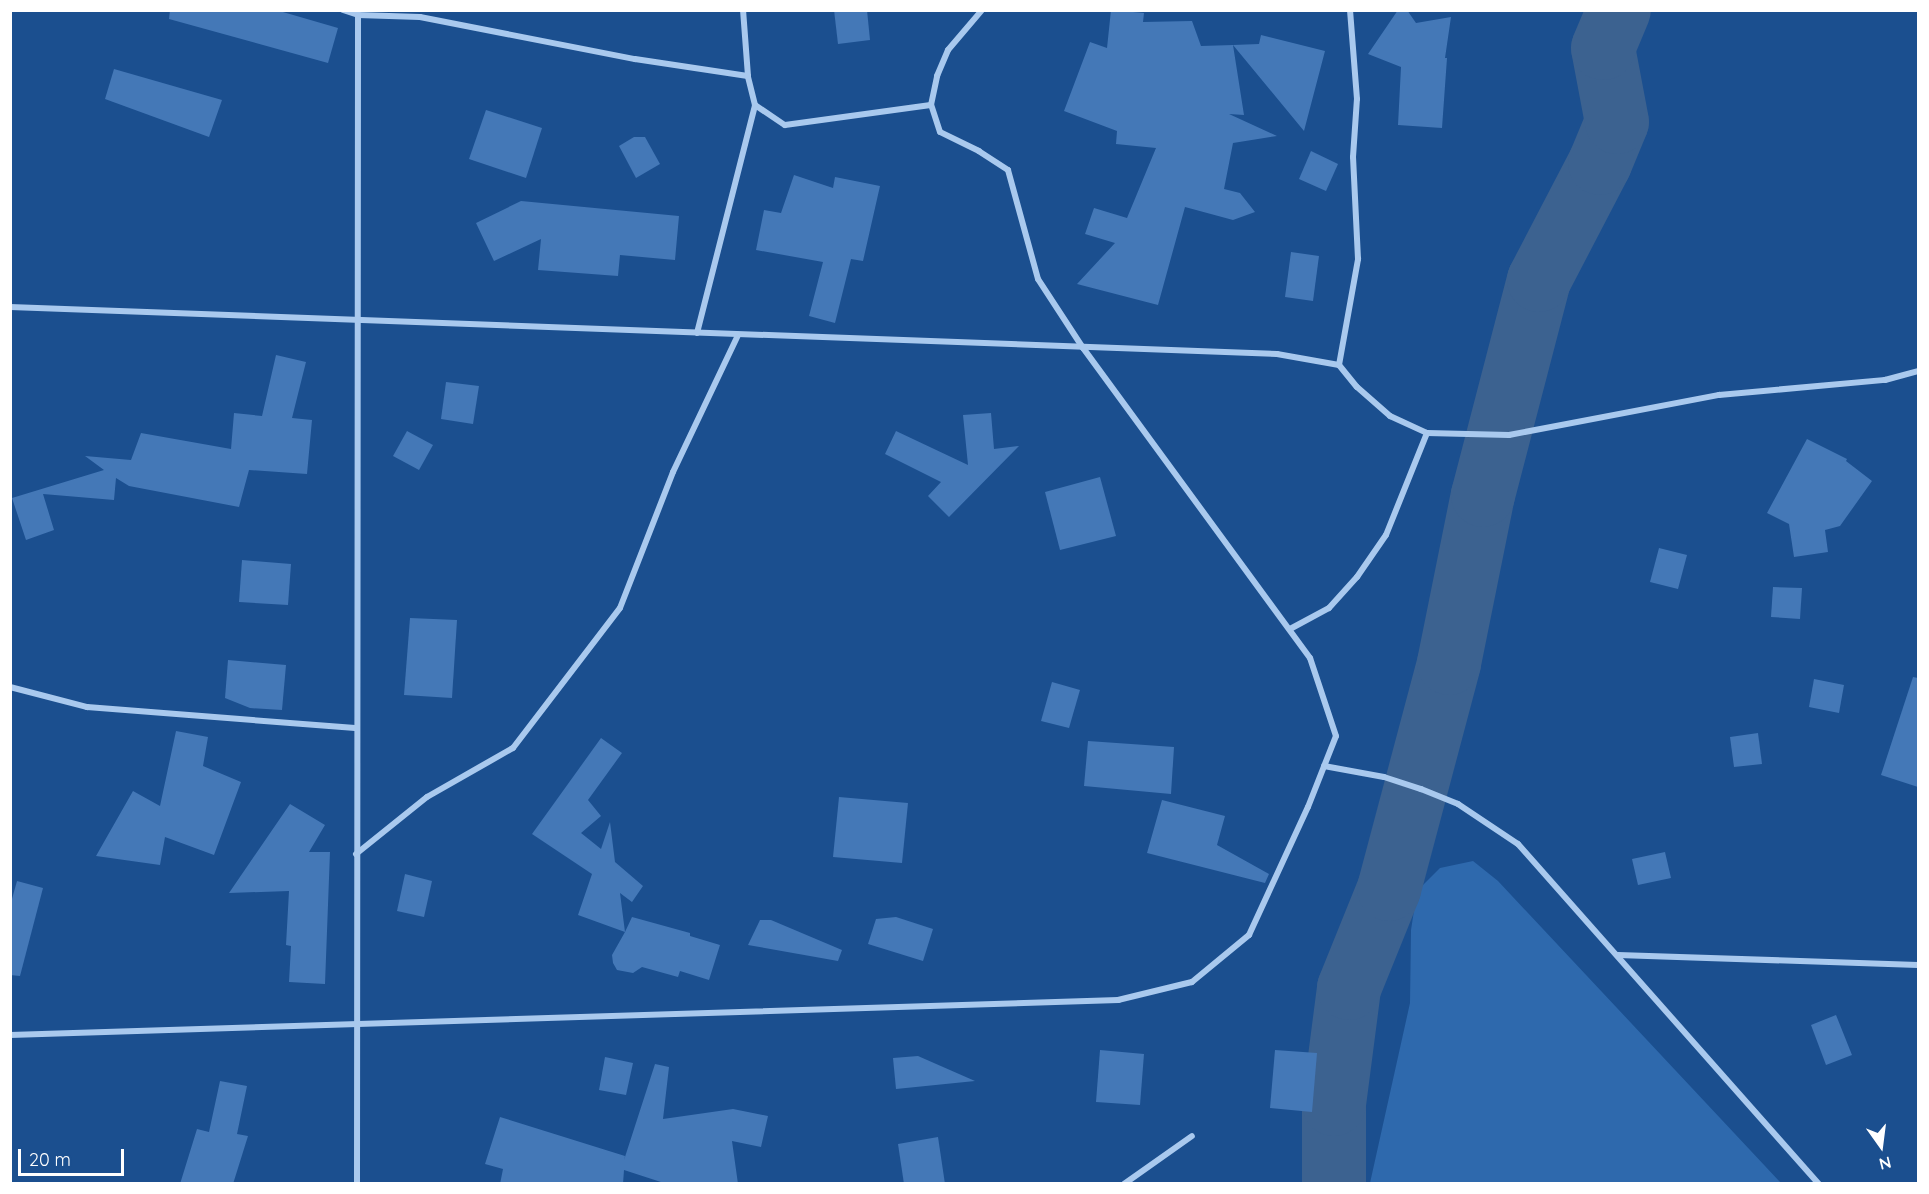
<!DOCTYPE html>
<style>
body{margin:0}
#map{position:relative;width:1929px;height:1194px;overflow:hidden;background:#1b4f8f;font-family:Quicksand,sans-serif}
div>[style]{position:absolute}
.green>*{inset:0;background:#2e69ad}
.river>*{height:64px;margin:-32px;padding:0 32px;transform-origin:32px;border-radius:32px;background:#3c6290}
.building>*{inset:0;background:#4478b7}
.street>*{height:6px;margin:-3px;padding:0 3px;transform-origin:3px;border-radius:3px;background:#a9c9ee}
span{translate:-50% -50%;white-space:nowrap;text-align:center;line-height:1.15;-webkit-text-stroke:4.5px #1b4f8f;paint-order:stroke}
.frame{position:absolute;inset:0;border:12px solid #fff;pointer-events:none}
.north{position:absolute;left:1851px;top:1116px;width:60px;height:60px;-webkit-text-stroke:4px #1b4f8f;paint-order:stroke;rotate:166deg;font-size:16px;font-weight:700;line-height:24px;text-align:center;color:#fff}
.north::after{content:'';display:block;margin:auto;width:21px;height:27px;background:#fff;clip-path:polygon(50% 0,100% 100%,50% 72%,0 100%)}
.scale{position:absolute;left:18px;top:1149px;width:106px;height:27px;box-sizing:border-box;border:3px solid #fff;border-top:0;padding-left:8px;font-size:18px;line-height:21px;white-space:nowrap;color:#fff;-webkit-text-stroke:4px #1b4f8f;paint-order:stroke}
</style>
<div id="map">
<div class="green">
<i style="clip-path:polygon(1473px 861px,1498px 881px,1781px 1183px,1370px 1183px,1410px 1003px,1411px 930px,1417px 891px,1440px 868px)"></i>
</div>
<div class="river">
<i style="left:1334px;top:1184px;width:80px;rotate:-90deg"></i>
<i style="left:1334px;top:1104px;width:117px;rotate:-82.6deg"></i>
<i style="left:1349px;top:988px;width:107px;rotate:-68deg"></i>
<i style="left:1389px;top:889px;width:234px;rotate:-75.1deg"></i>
<i style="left:1449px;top:663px;width:171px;rotate:-78.6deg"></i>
<i style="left:1483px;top:495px;width:222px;rotate:-75.4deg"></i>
<i style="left:1539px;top:280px;width:132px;rotate:-62.5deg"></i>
<i style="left:1600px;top:163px;width:44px;rotate:-67.5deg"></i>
<i style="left:1617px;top:122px;width:75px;rotate:-100.7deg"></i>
<i style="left:1603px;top:48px;width:41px;rotate:-67.2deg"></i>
</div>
<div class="building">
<i style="clip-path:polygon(170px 10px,276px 10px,338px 28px,328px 63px,169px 19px)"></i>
<i style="clip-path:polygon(834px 10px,867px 10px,870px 40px,838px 44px)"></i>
<i style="clip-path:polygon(1111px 10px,1144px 13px,1143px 22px,1192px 21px,1201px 46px,1233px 45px,1244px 115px,1229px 114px,1277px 136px,1233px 143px,1224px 189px,1240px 193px,1255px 212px,1233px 220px,1185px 207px,1158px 305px,1077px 284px,1115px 243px,1085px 234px,1094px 208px,1127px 218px,1156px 148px,1116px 144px,1117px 131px,1064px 111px,1090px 42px,1107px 48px)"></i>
<i style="clip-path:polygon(1398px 10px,1407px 10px,1416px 23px,1451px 17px,1445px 58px,1447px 58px,1442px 128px,1398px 125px,1401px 67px,1368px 54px)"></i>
<i style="clip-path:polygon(1261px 35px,1325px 51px,1304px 131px,1233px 45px,1259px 44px)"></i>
<i style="clip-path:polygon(114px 69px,222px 100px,209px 137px,105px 99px)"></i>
<i style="clip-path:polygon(486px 110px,542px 128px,526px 178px,469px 159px)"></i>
<i style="clip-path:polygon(634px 137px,645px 137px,660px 164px,636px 178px,619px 146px)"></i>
<i style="clip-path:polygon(1311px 151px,1338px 164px,1326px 191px,1299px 179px)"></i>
<i style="clip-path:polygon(794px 175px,833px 188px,835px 177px,880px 186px,863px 261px,851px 259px,835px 323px,809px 316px,823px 262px,756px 250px,764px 210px,781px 213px)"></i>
<i style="clip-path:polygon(521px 201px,679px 216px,675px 260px,620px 255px,618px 276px,538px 270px,541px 239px,494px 261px,476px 223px)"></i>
<i style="clip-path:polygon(1291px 252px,1319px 256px,1313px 301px,1285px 297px)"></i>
<i style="clip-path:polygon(276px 355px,306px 362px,292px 418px,312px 420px,307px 474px,249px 470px,239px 507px,129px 486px,116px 478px,114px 500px,43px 494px,54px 530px,26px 540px,12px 498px,104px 470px,85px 456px,131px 460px,141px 433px,231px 449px,234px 413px,262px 416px)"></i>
<i style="clip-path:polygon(446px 382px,479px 386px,473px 424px,441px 419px)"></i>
<i style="clip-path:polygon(991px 413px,994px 449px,1019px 446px,949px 517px,928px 496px,941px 482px,885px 454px,896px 431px,968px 465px,963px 415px)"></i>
<i style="clip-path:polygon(407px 431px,433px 445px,419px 470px,393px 456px)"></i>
<i style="clip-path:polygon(1807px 439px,1847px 459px,1846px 461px,1872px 481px,1840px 526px,1825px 530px,1828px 552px,1794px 557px,1789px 524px,1767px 513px)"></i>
<i style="clip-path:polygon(1100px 477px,1116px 536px,1060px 550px,1045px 492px)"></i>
<i style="clip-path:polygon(1659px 548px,1687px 555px,1678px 589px,1650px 582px)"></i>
<i style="clip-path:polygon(242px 560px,291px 564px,288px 605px,239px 602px)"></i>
<i style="clip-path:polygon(1773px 587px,1802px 588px,1800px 619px,1771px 617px)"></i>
<i style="clip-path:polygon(410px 618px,457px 620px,452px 698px,404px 695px)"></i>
<i style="clip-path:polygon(228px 660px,286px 665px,282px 710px,250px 708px,225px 698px)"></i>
<i style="clip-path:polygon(1913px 677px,1918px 678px,1918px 787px,1881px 775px)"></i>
<i style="clip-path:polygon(1814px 679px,1844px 685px,1839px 713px,1809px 707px)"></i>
<i style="clip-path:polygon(1052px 682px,1080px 690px,1069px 728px,1041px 721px)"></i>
<i style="clip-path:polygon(176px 731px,208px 737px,203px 766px,241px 782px,214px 855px,165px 837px,160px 865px,96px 856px,133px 791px,160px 806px)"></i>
<i style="clip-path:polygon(1758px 733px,1762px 764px,1734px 767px,1730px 737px)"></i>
<i style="clip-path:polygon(601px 738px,622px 753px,588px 800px,601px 816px,581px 833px,601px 849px,610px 822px,615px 862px,643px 886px,632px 902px,620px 893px,625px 932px,632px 917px,690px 933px,690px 936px,720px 945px,709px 980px,680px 971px,678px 977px,642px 967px,633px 973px,617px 970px,613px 963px,612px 955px,625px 932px,578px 915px,592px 874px,532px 834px)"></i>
<i style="clip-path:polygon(1088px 741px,1174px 747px,1171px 794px,1084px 786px)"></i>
<i style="clip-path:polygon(839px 797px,908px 803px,902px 863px,833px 857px)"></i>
<i style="clip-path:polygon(1162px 800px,1225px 816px,1217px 845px,1269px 874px,1265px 883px,1147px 853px)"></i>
<i style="clip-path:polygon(290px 804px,325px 825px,309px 852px,330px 852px,325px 984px,289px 982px,291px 946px,286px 945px,289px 891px,229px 893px)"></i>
<i style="clip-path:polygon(1665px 852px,1671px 878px,1638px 885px,1632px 859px)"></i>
<i style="clip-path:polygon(405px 874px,432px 881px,424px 917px,397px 911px)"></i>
<i style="clip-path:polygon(17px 881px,43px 888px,20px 976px,10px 975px,10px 906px)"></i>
<i style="clip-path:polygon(896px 917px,933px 929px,923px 961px,868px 944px,876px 919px)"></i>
<i style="clip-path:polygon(760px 920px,771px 920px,842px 950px,838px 961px,748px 945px)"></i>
<i style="clip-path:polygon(1836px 1015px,1852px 1055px,1826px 1065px,1811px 1025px)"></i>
<i style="clip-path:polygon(1100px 1050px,1144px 1054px,1140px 1105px,1096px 1102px)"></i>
<i style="clip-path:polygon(1275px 1050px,1317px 1053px,1312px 1112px,1270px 1108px)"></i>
<i style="clip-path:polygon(918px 1056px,975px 1081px,896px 1089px,893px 1058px)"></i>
<i style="clip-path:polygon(605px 1057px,633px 1063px,626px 1095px,599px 1090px)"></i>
<i style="clip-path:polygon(655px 1064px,669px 1067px,663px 1119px,733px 1109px,768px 1116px,761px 1147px,732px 1141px,738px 1184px,667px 1184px,624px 1170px,623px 1184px,500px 1184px,503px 1169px,485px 1164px,500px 1117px,625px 1156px,624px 1160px)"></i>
<i style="clip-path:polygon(220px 1081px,247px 1086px,237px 1134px,248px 1136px,233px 1184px,180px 1184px,197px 1129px,209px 1132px)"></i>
<i style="clip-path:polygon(938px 1137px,945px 1184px,904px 1184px,898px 1144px)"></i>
</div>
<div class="street">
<i style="left:343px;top:10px;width:16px;rotate:18deg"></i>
<i style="left:358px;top:15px;width:62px;rotate:1.8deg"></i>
<i style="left:420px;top:17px;width:219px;rotate:11.1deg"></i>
<i style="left:635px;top:59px;width:114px;rotate:8.6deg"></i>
<i style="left:755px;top:105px;width:36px;rotate:34deg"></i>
<i style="left:785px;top:125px;width:147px;rotate:-7.8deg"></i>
<i style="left:10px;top:307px;width:1268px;rotate:2.12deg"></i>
<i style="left:1277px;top:354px;width:63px;rotate:10.1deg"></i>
<i style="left:1339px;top:365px;width:28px;rotate:51deg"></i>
<i style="left:1357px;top:387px;width:44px;rotate:41.3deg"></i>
<i style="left:1390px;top:416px;width:41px;rotate:24.7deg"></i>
<i style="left:1427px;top:433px;width:82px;rotate:1.4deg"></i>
<i style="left:1509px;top:435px;width:214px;rotate:-10.8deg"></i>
<i style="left:1719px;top:395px;width:167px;rotate:-5.2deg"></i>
<i style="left:1885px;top:380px;width:34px;rotate:-15deg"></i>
<i style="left:697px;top:333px;width:235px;rotate:-75.7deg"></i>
<i style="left:755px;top:105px;width:30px;rotate:-104deg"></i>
<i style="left:748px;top:76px;width:66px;rotate:-94.3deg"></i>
<i style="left:1339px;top:365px;width:108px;rotate:-79.8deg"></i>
<i style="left:1358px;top:259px;width:102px;rotate:-92.8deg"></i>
<i style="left:1353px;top:157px;width:58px;rotate:-86.1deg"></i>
<i style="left:1357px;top:99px;width:89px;rotate:-94.5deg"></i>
<i style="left:1290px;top:629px;width:44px;rotate:-28.3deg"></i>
<i style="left:1329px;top:608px;width:42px;rotate:-47.9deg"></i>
<i style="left:1357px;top:577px;width:51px;rotate:-55.4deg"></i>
<i style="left:1386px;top:535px;width:110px;rotate:-68.1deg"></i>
<i style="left:10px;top:687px;width:80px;rotate:14.6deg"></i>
<i style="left:87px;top:707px;width:269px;rotate:4.5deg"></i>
<i style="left:1324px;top:766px;width:61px;rotate:10.4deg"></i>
<i style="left:1384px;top:777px;width:39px;rotate:18deg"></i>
<i style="left:1421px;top:789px;width:40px;rotate:22deg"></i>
<i style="left:1458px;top:804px;width:72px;rotate:33.7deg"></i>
<i style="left:1518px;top:844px;width:454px;rotate:48.5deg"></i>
<i style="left:356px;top:854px;width:91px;rotate:-38.8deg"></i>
<i style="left:427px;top:797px;width:99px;rotate:-29.7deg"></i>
<i style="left:513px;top:748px;width:176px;rotate:-52.6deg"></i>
<i style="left:620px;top:608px;width:146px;rotate:-68.7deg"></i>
<i style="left:673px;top:472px;width:152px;rotate:-64.6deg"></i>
<i style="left:1618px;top:955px;width:300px;rotate:1.9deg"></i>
<i style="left:10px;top:1035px;width:1109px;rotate:-1.81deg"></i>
<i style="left:1118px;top:1000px;width:76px;rotate:-13.7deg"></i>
<i style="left:1192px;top:982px;width:74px;rotate:-39.5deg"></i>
<i style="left:1249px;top:935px;width:141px;rotate:-65.3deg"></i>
<i style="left:1308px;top:807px;width:76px;rotate:-68.5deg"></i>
<i style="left:1336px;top:736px;width:82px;rotate:-108.4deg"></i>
<i style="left:1310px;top:658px;width:384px;rotate:-126.2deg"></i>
<i style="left:1083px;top:348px;width:82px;rotate:-123.1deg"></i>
<i style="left:1038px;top:279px;width:113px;rotate:-105.4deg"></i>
<i style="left:1008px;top:170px;width:35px;rotate:-147deg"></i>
<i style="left:979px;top:151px;width:43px;rotate:-154deg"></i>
<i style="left:940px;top:132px;width:28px;rotate:-108deg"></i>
<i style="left:931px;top:105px;width:30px;rotate:-78deg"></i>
<i style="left:937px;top:76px;width:28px;rotate:-67deg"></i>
<i style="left:948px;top:50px;width:52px;rotate:-49.6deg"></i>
<i style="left:357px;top:1184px;width:1169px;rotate:-89.95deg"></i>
<i style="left:1124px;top:1184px;width:83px;rotate:-35.2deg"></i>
</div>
<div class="frame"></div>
<div class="north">N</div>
<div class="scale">20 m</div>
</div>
